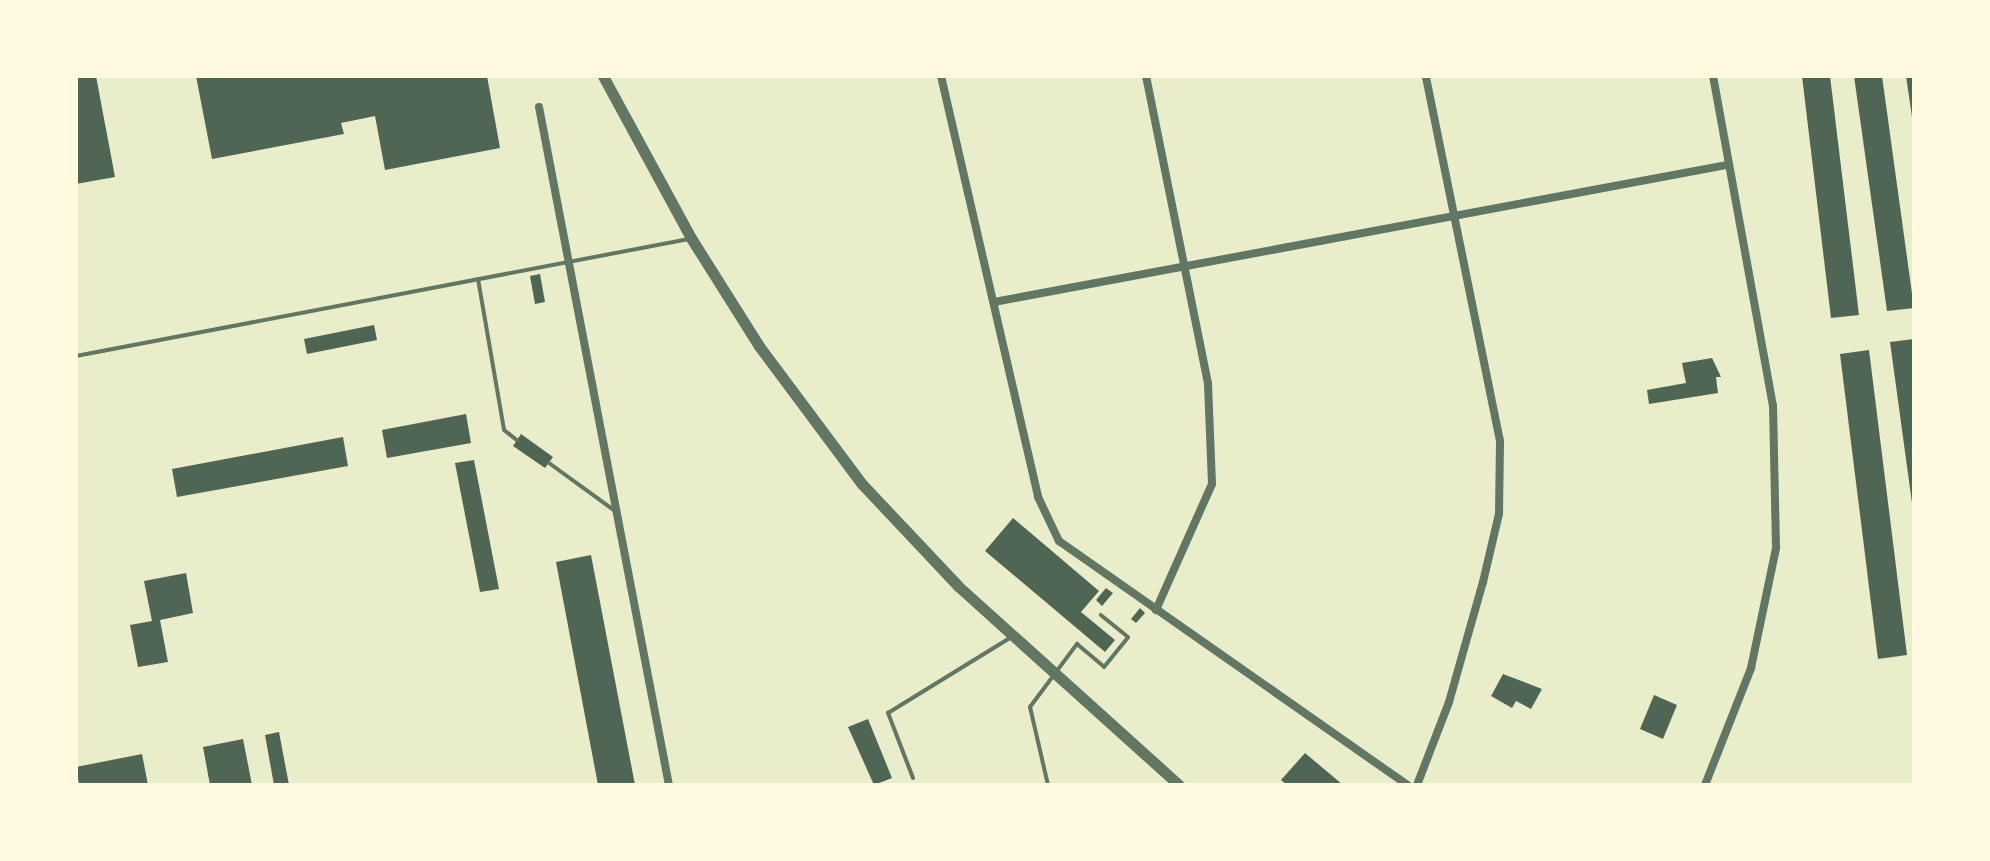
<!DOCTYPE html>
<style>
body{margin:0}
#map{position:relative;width:1990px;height:861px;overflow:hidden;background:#e9edc9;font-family:"Sofia Sans Condensed",sans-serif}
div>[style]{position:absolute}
.building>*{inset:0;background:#4f6655}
.service>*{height:4px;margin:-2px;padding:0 2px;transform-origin:2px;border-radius:2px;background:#617663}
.minor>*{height:8px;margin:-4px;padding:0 4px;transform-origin:4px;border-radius:4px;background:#617663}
.tertiary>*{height:11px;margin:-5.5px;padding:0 5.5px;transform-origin:5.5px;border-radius:5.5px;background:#617663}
span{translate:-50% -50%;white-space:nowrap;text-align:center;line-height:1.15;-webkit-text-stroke:6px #fefae0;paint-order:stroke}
.frame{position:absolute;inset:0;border:78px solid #fefae0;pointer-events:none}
</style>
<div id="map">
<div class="building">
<i style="clip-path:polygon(76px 76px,96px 76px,115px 177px,76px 184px)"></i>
<i style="clip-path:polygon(196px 76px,487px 76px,500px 148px,385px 170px,375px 116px,341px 123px,344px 134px,212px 159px)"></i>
<i style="clip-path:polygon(1802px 76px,1830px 76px,1859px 315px,1831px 318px)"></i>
<i style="clip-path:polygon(1854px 76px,1882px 76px,1914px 308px,1887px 311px)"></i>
<i style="clip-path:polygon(1906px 76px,1914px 76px,1914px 117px,1912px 117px)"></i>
<i style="clip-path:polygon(540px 274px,545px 302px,535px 304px,530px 276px)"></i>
<i style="clip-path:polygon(374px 325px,377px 340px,307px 354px,304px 339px)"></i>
<i style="clip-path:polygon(1914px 339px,1914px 503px,1912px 503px,1890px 342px)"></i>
<i style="clip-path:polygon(1869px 350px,1907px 655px,1878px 659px,1840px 354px)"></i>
<i style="clip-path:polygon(1712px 358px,1721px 377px,1716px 377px,1718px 393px,1649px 404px,1647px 390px,1686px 383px,1682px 363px)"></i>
<i style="clip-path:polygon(466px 414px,471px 443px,387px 458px,382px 430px)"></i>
<i style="clip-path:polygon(521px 434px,553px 457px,545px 468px,513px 446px)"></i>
<i style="clip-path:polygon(343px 437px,348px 466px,177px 497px,172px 469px)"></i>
<i style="clip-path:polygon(474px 460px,499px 589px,480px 592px,455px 463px)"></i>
<i style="clip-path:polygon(1013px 518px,1099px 591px,1081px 612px,1115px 640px,1105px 652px,985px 551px)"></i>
<i style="clip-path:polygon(591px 555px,635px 785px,598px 785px,556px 562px)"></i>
<i style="clip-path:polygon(186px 573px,193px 613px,160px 620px,168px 662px,138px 667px,130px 625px,152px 621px,144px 581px)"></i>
<i style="clip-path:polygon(1106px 588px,1113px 593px,1102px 606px,1096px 600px)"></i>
<i style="clip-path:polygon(1140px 608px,1145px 613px,1136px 623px,1131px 619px)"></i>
<i style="clip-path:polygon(1503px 674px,1542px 689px,1531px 709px,1516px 701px,1512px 708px,1491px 696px)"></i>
<i style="clip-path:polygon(1654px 695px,1677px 705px,1663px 739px,1640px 729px)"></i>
<i style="clip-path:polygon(868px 719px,892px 778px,874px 785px,848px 727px)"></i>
<i style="clip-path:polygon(279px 732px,289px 785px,274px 785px,265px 735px)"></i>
<i style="clip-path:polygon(243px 739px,252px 785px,210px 785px,203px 747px)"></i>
<i style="clip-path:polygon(1305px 753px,1343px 785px,1287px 785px,1281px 780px)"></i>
<i style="clip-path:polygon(142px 754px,148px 785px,79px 785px,76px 767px)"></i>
</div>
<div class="service">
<i style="left:478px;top:279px;width:153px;rotate:80.2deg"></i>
<i style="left:504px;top:430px;width:16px;rotate:38deg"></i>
<i style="left:76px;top:356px;width:624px;rotate:-10.81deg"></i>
<i style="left:549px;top:463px;width:82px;rotate:36deg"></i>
<i style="left:913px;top:778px;width:70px;rotate:-111deg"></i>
<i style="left:888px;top:713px;width:143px;rotate:-31.6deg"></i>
<i style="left:1048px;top:785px;width:80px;rotate:-103deg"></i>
<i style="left:1030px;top:707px;width:79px;rotate:-53.3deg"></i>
<i style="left:1077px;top:644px;width:35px;rotate:40deg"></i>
<i style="left:1104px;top:667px;width:38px;rotate:-51deg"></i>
<i style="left:1128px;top:637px;width:35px;rotate:-141deg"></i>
</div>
<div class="minor">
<i style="left:941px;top:76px;width:432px;rotate:77deg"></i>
<i style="left:1038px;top:497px;width:49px;rotate:64.5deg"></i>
<i style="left:1059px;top:541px;width:426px;rotate:35deg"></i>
<i style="left:1146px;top:76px;width:314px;rotate:78.6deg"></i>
<i style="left:1208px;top:384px;width:100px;rotate:87.7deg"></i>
<i style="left:1212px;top:484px;width:138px;rotate:114deg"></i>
<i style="left:539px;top:107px;width:690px;rotate:79.15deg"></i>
<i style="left:994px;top:302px;width:746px;rotate:-10.59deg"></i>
<i style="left:1417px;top:785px;width:89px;rotate:-68.9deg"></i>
<i style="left:1449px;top:702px;width:125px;rotate:-74.2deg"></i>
<i style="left:1483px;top:582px;width:70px;rotate:-76.8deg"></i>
<i style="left:1499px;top:514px;width:73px;rotate:-89.2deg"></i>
<i style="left:1500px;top:441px;width:372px;rotate:-101.5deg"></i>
<i style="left:1705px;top:785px;width:126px;rotate:-68.5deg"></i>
<i style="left:1751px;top:668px;width:123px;rotate:-78.2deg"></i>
<i style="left:1776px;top:548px;width:142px;rotate:-91.2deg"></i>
<i style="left:1773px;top:406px;width:335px;rotate:-100.3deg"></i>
</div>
<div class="tertiary">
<i style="left:603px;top:76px;width:184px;rotate:61.5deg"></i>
<i style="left:691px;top:238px;width:128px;rotate:57.8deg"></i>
<i style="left:759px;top:346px;width:172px;rotate:53.3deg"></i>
<i style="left:862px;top:484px;width:140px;rotate:46.7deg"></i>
<i style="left:958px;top:586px;width:297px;rotate:42deg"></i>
</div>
<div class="frame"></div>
</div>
